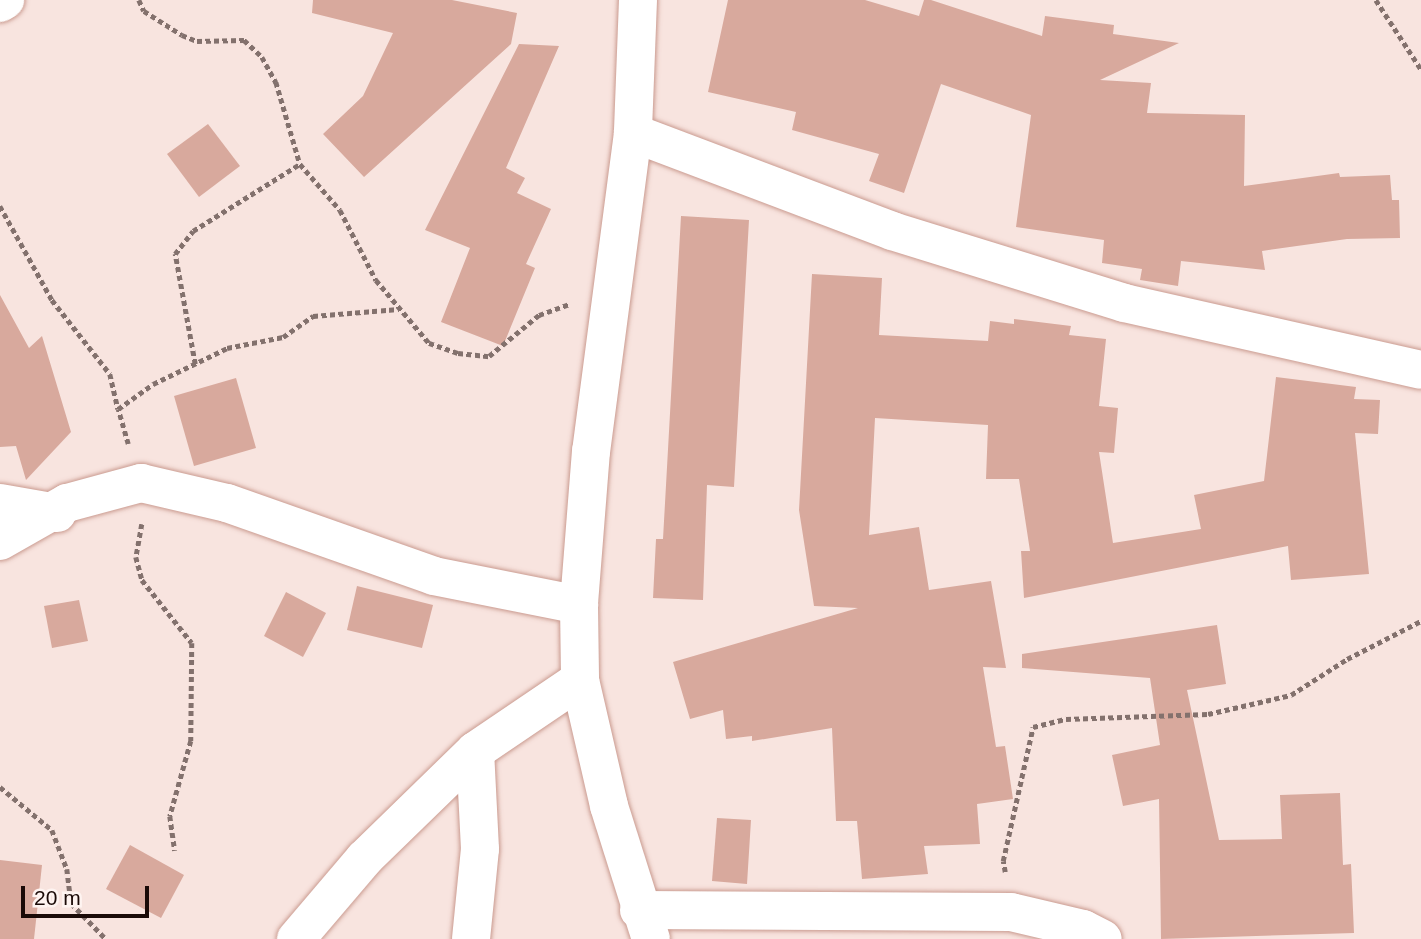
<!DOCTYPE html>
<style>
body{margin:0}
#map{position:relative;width:1421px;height:939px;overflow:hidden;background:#f8e4df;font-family:Arial,sans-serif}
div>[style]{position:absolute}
.building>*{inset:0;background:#d8a99d}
.path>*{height:4.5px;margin-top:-2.25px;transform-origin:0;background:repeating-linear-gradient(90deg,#83716d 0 5px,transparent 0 8.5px)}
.roads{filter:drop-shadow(0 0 2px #ca9b90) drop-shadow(0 0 2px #ca9b90)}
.street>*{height:38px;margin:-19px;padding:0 19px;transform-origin:19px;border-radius:19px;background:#fff}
.secondary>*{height:38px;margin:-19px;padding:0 19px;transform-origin:19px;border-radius:19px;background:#fff}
span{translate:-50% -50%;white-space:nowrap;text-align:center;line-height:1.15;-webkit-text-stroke:6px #fef4f1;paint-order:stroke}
.scale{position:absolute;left:21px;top:886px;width:128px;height:32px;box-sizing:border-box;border:4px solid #1a0a07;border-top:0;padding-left:9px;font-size:21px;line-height:24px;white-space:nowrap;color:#1a0a07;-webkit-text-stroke:5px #fef4f1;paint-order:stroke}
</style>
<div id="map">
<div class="building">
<i style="clip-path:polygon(313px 0,452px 0,517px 13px,511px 44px,364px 177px,323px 134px,363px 96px,393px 33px,312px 13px)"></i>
<i style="clip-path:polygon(728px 0,865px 0,919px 16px,924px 0,931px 0,1042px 36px,1045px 16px,1114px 25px,1113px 34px,1179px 43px,1100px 80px,1151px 83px,1147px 113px,1245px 115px,1244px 186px,1339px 173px,1340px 177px,1390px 175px,1392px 200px,1399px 200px,1400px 238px,1347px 239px,1262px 251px,1265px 270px,1181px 261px,1178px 286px,1140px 280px,1142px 269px,1102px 263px,1104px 240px,1016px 227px,1031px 115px,941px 84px,904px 193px,869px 181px,879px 154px,792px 130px,796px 112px,708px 92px)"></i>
<i style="clip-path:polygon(519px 44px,559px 46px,506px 168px,525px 178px,517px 193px,551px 209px,526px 264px,535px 268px,503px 346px,441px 322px,470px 248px,425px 230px)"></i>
<i style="clip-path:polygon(208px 124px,240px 166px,199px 197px,167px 154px)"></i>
<i style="clip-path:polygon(681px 216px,749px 220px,734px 487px,707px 485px,703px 600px,653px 598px,656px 539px,663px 539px)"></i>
<i style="clip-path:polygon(812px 274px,882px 278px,879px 335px,988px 341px,990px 321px,1014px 324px,1014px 319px,1071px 326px,1069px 335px,1106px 339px,1099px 406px,1118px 408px,1114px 453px,1099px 452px,1113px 543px,1201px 529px,1194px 495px,1264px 481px,1276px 377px,1356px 387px,1354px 399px,1380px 400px,1378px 434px,1355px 433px,1369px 574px,1291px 580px,1288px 546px,1024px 598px,1021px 551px,1030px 551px,1019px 479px,986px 479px,988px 425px,875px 418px,869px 535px,919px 527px,929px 590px,991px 581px,1006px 668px,983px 667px,996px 747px,1005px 746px,1013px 799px,977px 804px,980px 844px,924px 846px,928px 874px,862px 879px,857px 821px,836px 821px,832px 728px,752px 741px,752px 736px,726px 739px,723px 710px,690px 719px,673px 662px,858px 608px,814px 606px,799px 510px)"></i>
<i style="clip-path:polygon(0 295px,29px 348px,42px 336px,71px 432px,26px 480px,16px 446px,0 447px)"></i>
<i style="clip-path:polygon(236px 378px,256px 448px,194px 466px,174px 396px)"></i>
<i style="clip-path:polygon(357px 586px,433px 605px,422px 648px,347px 630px)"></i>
<i style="clip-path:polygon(286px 592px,326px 613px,303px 657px,264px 636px)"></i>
<i style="clip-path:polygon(79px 600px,88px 641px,52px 648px,44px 606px)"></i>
<i style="clip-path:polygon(1217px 625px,1226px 684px,1187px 690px,1219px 840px,1282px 839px,1280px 795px,1340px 793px,1343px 865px,1351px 864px,1354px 933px,1161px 939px,1159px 799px,1123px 806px,1112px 755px,1160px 745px,1150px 678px,1022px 668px,1022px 654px)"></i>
<i style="clip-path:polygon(717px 818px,751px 820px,747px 884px,712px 881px)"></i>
<i style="clip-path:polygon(130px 845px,184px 875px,161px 918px,106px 889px)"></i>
<i style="clip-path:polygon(0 860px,42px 865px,34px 939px,0 939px)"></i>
</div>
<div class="path">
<i style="left:139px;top:0;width:12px;rotate:66deg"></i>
<i style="left:144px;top:11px;width:45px;rotate:32.3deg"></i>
<i style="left:182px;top:35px;width:16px;rotate:22deg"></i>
<i style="left:197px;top:41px;width:47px;rotate:-1.2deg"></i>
<i style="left:244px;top:40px;width:25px;rotate:43deg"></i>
<i style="left:262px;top:57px;width:29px;rotate:61deg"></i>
<i style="left:276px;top:82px;width:85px;rotate:73.7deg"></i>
<i style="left:300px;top:164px;width:61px;rotate:49deg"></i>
<i style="left:340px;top:210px;width:79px;rotate:62.8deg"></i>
<i style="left:376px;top:280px;width:82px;rotate:49.9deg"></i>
<i style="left:429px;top:343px;width:31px;rotate:19deg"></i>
<i style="left:458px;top:353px;width:31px;rotate:6deg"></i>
<i style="left:489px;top:356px;width:65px;rotate:-39.4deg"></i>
<i style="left:539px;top:315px;width:32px;rotate:-20deg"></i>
<i style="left:1376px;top:0;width:82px;rotate:56.9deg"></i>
<i style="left:0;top:206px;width:107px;rotate:61deg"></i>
<i style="left:52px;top:300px;width:94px;rotate:51.9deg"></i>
<i style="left:110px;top:374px;width:36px;rotate:77deg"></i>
<i style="left:195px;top:364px;width:112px;rotate:-100.3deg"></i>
<i style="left:175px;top:254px;width:29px;rotate:-52deg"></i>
<i style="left:193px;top:231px;width:126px;rotate:-32.1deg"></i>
<i style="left:128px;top:444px;width:36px;rotate:-106deg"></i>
<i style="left:118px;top:409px;width:43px;rotate:-35.5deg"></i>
<i style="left:153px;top:384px;width:82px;rotate:-25.9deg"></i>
<i style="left:227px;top:348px;width:57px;rotate:-11.1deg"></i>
<i style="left:283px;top:337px;width:37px;rotate:-35deg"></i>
<i style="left:313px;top:316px;width:86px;rotate:-4.7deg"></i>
<i style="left:142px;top:524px;width:34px;rotate:100deg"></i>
<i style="left:136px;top:557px;width:24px;rotate:75deg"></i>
<i style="left:142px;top:580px;width:80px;rotate:51.6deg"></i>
<i style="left:192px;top:643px;width:98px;rotate:90.6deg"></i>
<i style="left:191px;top:741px;width:78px;rotate:105.6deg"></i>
<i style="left:170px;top:816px;width:35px;rotate:82deg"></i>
<i style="left:0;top:787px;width:67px;rotate:39.6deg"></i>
<i style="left:52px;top:830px;width:42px;rotate:69deg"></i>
<i style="left:67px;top:869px;width:34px;rotate:83deg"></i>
<i style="left:71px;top:903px;width:50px;rotate:45.8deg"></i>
<i style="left:1005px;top:872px;width:11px;rotate:-100deg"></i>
<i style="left:1003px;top:861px;width:137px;rotate:-77.4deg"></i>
<i style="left:1033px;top:727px;width:34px;rotate:-14deg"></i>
<i style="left:1066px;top:719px;width:142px;rotate:-2deg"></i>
<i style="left:1208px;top:714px;width:85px;rotate:-12.9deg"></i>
<i style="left:1291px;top:695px;width:67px;rotate:-32.7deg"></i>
<i style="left:1347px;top:659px;width:83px;rotate:-27.2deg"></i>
</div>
<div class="roads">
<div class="street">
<i style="left:0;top:3px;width:6px;rotate:-31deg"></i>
<i style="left:0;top:503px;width:58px;rotate:10deg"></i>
<i style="left:0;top:541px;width:77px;rotate:-29.6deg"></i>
<i style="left:67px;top:503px;width:77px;rotate:-15.1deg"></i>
<i style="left:141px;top:483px;width:88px;rotate:13.1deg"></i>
<i style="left:227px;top:503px;width:219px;rotate:19.4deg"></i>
<i style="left:434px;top:576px;width:148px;rotate:11.3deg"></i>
<i style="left:639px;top:910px;width:372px;rotate:0.3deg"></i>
<i style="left:1011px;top:912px;width:74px;rotate:13.3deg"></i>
<i style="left:1083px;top:929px;width:22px;rotate:27deg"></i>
<i style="left:296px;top:939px;width:105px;rotate:-49.6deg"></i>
<i style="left:364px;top:859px;width:155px;rotate:-44.2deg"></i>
<i style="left:475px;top:751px;width:127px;rotate:-34.1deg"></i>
<i style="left:471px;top:939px;width:90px;rotate:-84.3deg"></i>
<i style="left:480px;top:849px;width:98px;rotate:-92.9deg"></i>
</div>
<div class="secondary">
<i style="left:638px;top:0;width:133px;rotate:92.2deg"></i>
<i style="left:633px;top:133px;width:321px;rotate:97.5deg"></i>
<i style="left:591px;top:451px;width:154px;rotate:94.5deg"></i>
<i style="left:579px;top:605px;width:75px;rotate:89.2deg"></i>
<i style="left:580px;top:680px;width:129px;rotate:77deg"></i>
<i style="left:609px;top:806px;width:139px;rotate:72.5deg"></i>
<i style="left:633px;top:133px;width:277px;rotate:20.7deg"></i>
<i style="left:892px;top:231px;width:243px;rotate:17.2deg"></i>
<i style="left:1124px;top:303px;width:304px;rotate:12.7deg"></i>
</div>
</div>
<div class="scale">20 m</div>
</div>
